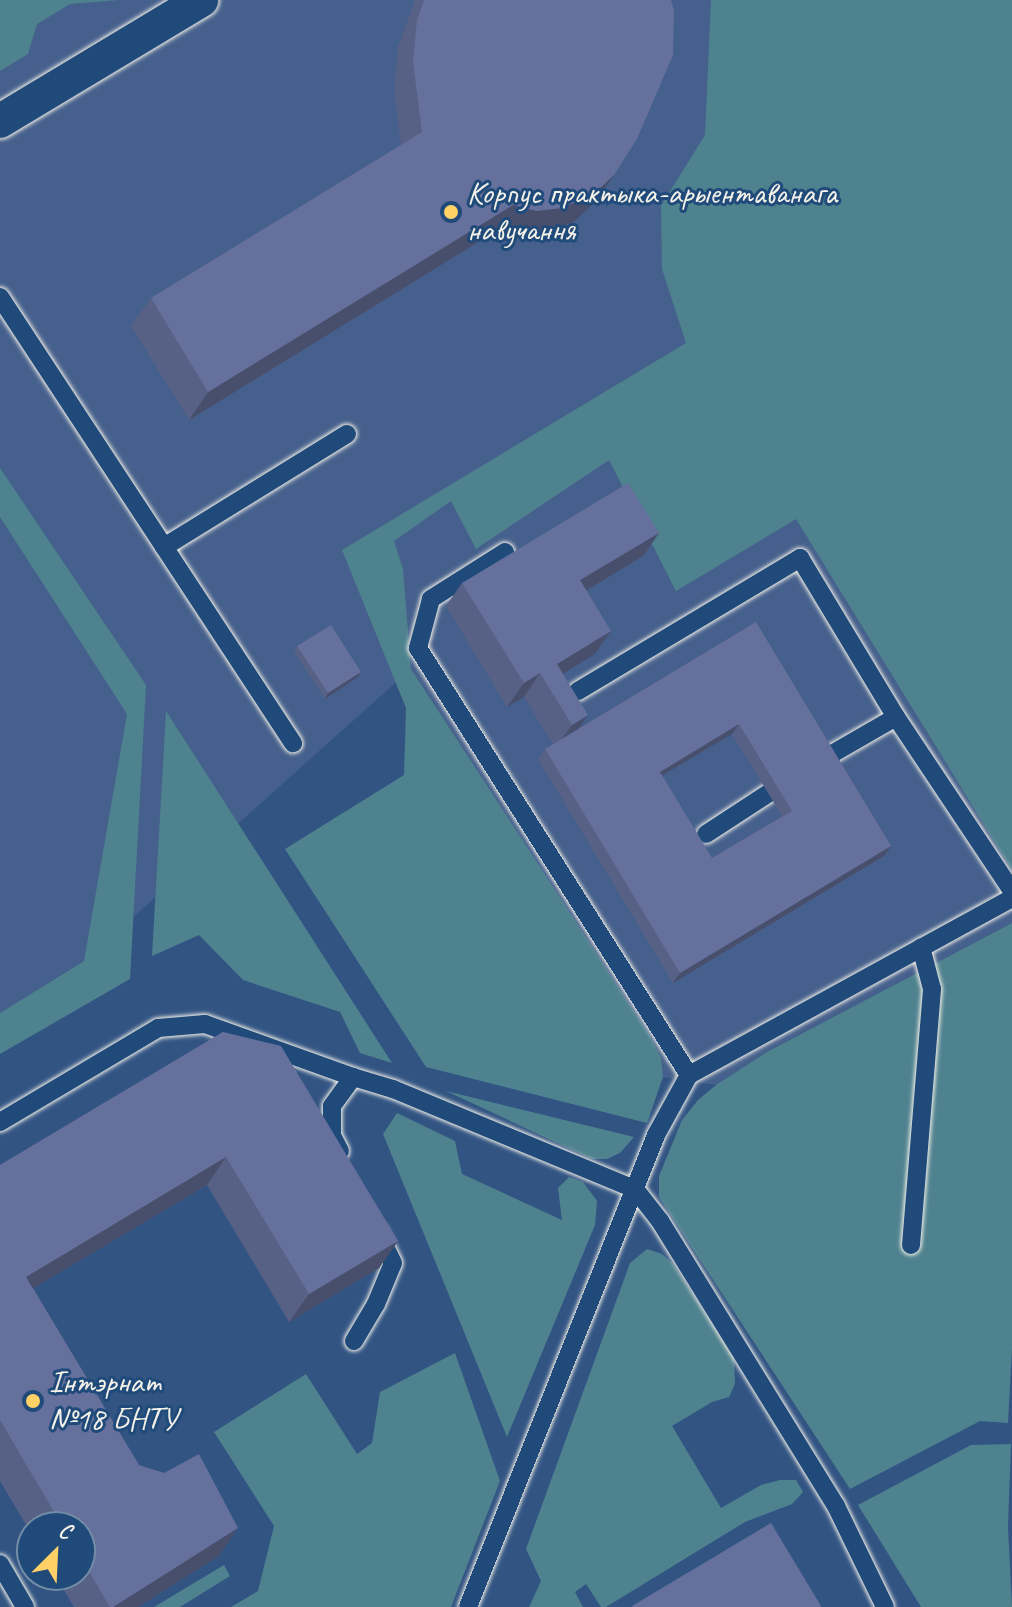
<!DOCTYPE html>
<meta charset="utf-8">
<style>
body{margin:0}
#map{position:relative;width:1012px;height:1607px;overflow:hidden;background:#325483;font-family:Caveat,sans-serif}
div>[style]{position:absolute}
.built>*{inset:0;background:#45608c}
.green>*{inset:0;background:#4e828f}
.roads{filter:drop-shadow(0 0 2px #f4f1e8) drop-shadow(0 0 2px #f4f1e8)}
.lane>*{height:18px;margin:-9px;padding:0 9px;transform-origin:9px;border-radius:9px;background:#1f4a7a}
.street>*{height:34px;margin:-17px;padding:0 17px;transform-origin:17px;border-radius:17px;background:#1f4a7a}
.wall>*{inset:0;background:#576186}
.shaded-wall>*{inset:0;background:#474f6d}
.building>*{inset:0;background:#65719c}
.dots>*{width:22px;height:22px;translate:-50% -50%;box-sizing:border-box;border:4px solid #1f4a7a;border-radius:50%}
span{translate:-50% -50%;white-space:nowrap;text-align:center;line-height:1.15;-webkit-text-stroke:6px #1f4a7a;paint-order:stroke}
.poi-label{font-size:32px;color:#f4f1e8}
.left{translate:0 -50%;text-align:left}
.north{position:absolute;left:16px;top:1511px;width:80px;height:80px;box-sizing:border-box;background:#1f4a7a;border:2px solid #748da6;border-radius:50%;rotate:24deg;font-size:22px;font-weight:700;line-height:32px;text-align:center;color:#f4f1e8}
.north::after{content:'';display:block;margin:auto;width:28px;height:36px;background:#ffd166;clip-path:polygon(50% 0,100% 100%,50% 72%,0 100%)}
</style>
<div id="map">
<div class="built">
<i style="clip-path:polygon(0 0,897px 0,1012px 486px,1012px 923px,765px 1053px,716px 1085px,663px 1077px,660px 1058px,411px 669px,84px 961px,0 1013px)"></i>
</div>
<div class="green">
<i style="clip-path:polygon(0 0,119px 0,70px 4px,37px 24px,28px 54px,0 71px)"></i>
<i style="clip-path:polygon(711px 0,1012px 0,1012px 870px,796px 519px,676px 591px,609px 460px,476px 549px,451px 501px,394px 541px,403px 569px,411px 669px,650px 1036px,661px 1058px,663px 1077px,647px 1123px,426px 1067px,285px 849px,404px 775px,406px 708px,342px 550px,686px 343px,662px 269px,661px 206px,705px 135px)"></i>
<i style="clip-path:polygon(0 468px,146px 685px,130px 979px,0 1054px,0 1013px,84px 961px,127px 714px,0 517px)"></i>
<i style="clip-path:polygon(166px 711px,392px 1063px,360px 1053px,340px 1012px,243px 980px,199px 935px,152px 956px)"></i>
<i style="clip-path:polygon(1012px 923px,1012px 1348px,1008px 1423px,980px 1421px,850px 1489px,659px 1197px,659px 1176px,682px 1120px,698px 1100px,716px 1085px,765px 1053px)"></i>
<i style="clip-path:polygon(446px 1091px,634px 1137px,620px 1153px,607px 1159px,592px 1159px)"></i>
<i style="clip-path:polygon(397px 1113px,455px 1141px,462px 1174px,562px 1220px,558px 1188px,569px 1177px,583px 1182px,597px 1201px,595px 1225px,507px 1437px,383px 1134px)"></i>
<i style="clip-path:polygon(647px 1249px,662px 1254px,673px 1264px,734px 1358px,735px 1384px,729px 1397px,712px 1402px,672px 1426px,721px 1508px,761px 1485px,780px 1480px,796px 1480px,803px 1492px,792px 1504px,745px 1522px,606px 1607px,601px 1607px,586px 1584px,575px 1592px,583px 1607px,529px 1607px,541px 1581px,526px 1549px,630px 1263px)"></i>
<i style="clip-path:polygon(455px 1353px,500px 1481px,451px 1607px,231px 1607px,258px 1591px,274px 1526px,214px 1432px,306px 1374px,357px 1454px,372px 1443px,380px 1392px)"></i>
<i style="clip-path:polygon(1011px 1444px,1008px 1527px,1012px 1607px,921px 1607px,858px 1505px,971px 1445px)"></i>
<i style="clip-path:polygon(224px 1565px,230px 1576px,180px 1607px,154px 1607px)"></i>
</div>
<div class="roads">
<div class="lane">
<i style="left:0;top:297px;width:534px;rotate:56.7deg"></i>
<i style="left:164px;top:547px;width:215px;rotate:-31.7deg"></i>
<i style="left:505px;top:552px;width:88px;rotate:147.6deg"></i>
<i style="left:431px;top:599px;width:51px;rotate:104.9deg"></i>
<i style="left:418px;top:648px;width:506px;rotate:57.6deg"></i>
<i style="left:689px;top:1075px;width:368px;rotate:-28.7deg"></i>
<i style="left:578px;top:691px;width:259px;rotate:-30.9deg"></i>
<i style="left:800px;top:558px;width:186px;rotate:58.9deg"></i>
<i style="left:896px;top:717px;width:209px;rotate:56.3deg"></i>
<i style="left:825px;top:758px;width:82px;rotate:-30deg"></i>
<i style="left:706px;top:834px;width:75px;rotate:-33.1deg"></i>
<i style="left:0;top:1122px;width:184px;rotate:-30.7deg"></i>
<i style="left:158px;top:1028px;width:47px;rotate:-4.9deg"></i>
<i style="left:205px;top:1024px;width:157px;rotate:19.7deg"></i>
<i style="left:340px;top:1151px;width:18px;rotate:-117deg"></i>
<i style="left:332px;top:1135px;width:29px;rotate:-90deg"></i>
<i style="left:332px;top:1106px;width:36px;rotate:-54deg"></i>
<i style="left:353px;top:1077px;width:42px;rotate:16.7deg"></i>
<i style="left:393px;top:1089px;width:262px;rotate:22.5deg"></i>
<i style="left:635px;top:1189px;width:41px;rotate:52deg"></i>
<i style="left:660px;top:1221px;width:335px;rotate:58.3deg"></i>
<i style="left:836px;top:1506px;width:112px;rotate:64.1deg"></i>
<i style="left:911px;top:1245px;width:257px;rotate:-85.3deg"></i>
<i style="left:932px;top:989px;width:43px;rotate:-104.7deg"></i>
<i style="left:354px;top:1341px;width:43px;rotate:-59.3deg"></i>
<i style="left:376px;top:1304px;width:44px;rotate:-67.5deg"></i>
<i style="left:393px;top:1263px;width:34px;rotate:-116deg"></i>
<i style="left:0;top:1564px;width:50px;rotate:59.8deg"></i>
<i style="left:468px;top:1607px;width:508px;rotate:-68.28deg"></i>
<i style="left:656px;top:1135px;width:68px;rotate:-61.2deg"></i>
</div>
<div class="street">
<i style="left:0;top:121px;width:235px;rotate:-31deg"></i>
</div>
</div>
<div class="wall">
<i style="clip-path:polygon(415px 0,671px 0,614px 175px,595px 202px,575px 221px,543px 236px,518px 238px,493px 233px,189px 420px,131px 326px,151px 298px,401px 145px,394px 90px,398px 47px)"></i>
<i style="clip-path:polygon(evenodd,659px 533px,643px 556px,586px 590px,611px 631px,595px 654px,563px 674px,579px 728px,756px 622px,891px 846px,884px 856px,673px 983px,538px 759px,545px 749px,553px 744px,524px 697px,507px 707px,446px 606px,462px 583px,659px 533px,732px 734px,782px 816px,712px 858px,662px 776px,732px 734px)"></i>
<i style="clip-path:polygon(297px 646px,361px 672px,358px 677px,325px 699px,294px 652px)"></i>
<i style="clip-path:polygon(223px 1032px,398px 1241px,379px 1268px,289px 1322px,207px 1185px,33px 1288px,139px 1465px,219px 1556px,138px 1607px,74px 1607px,55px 1575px,80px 1575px,80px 1527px,32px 1527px,32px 1535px,0 1481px,0 1165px)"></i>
</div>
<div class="shaded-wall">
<i style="clip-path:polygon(614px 175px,595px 202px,575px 221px,543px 236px,518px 238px,493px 233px,189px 420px,208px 392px,513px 205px)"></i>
<i style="clip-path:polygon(659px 533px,643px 556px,564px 604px,580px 580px)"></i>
<i style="clip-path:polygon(611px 631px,595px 654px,547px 684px,557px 664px)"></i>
<i style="clip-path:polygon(361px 672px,358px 677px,325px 699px,328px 693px)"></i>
<i style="clip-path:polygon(540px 673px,524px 697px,507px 707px,524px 683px)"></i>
<i style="clip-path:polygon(588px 715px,572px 739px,555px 748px,572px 725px)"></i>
<i style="clip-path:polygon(739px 724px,732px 734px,653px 781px,660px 772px)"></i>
<i style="clip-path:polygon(891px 846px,884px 856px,673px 983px,680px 973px)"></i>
<i style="clip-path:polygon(226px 1157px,207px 1185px,7px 1304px,26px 1277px)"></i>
<i style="clip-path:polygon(398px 1241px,379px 1268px,289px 1322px,309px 1294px)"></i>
<i style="clip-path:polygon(238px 1528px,219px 1556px,138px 1607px,113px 1607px)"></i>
</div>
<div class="building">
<i style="clip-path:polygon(424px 0,671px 0,674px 11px,673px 55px,637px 139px,614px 175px,594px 194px,562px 208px,537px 211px,513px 205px,208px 392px,151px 298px,422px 132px,413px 62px,417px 20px)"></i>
<i style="clip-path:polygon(628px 483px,659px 533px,580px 580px,611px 631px,557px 664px,588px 715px,572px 725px,540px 673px,524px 683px,462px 583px)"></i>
<i style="clip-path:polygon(evenodd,756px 622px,891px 846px,680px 973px,545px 749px,756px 622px,739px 724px,792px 811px,712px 858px,660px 772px,739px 724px)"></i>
<i style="clip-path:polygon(331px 625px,361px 672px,328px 693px,297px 646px)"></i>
<i style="clip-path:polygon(223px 1032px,281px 1046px,398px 1241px,309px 1294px,226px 1157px,26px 1277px,139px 1465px,164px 1473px,199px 1454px,238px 1528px,113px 1607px,110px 1607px,80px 1556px,80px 1527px,63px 1527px,0 1420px,0 1165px)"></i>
<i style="clip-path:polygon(771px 1523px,821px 1606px,820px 1607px,633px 1607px,632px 1606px)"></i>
</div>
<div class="dots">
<i style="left:451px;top:212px;background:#ffd166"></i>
<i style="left:33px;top:1401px;background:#ffd166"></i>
</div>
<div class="poi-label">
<span class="left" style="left:467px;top:212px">Корпус практыка-арыентаванага<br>навучання</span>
<span class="left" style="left:49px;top:1401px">Інтэрнат<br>№18 БНТУ</span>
</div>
<div class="north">С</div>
</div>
